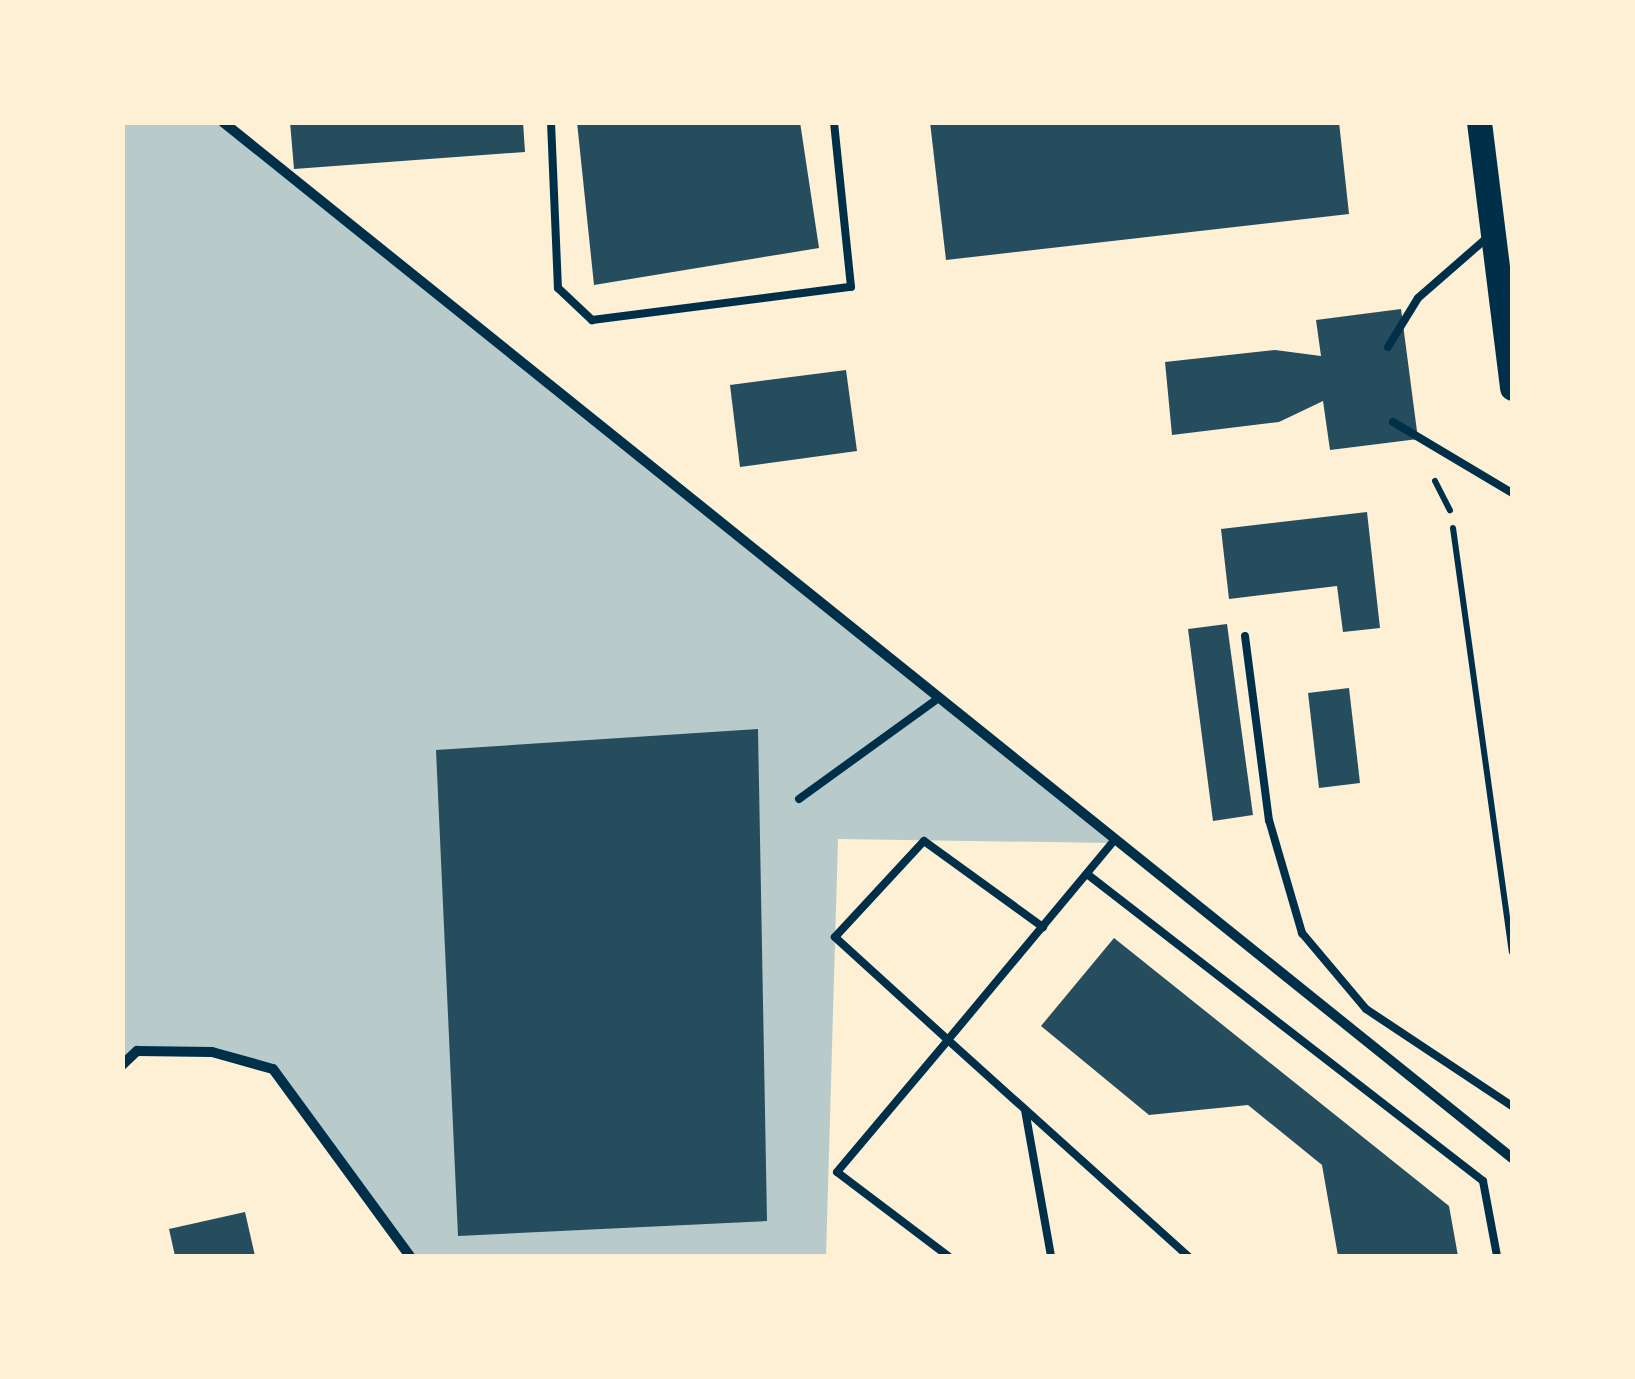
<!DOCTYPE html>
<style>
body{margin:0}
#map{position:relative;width:1635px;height:1379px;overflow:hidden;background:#fdf0d5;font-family:"Roboto Condensed",sans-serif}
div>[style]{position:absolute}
.green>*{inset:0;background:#b9caca}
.building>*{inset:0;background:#264d5e}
.path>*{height:6px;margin:-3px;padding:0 3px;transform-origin:3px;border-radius:3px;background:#003049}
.service>*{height:8px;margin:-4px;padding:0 4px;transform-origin:4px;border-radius:4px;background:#003049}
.minor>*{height:10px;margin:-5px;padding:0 5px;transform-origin:5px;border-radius:5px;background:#003049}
.primary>*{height:25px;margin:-12.5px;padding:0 12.5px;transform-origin:12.5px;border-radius:12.5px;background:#003049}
span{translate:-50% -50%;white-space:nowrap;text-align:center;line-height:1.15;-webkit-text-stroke:9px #fdf0d5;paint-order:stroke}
.frame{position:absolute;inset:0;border:125px solid #fdf0d5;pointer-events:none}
</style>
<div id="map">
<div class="green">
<i style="clip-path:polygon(123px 123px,223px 123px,1112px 843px,838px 839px,826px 1256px,410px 1256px,280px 1074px,212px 1052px,138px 1051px,123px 1065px)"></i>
</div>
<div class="building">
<i style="clip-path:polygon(290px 122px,523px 122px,525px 152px,294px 169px)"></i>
<i style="clip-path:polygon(577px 122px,800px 122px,819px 248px,594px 285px)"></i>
<i style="clip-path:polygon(930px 122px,1339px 122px,1349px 214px,946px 260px)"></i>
<i style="clip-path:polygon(1401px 309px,1418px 439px,1330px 450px,1323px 401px,1279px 422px,1172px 435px,1165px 362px,1275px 350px,1321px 356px,1316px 320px)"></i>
<i style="clip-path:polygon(846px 370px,857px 451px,740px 467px,730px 385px)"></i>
<i style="clip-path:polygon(1367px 512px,1380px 628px,1343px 632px,1337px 586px,1229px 599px,1221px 529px)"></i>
<i style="clip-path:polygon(1227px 624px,1253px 815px,1213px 821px,1188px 629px)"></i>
<i style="clip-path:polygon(1349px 688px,1360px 783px,1319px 788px,1308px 693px)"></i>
<i style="clip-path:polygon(758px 729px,767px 1221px,458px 1236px,436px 750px)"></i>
<i style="clip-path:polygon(1114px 938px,1449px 1206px,1458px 1256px,1338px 1256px,1322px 1165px,1248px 1105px,1149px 1115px,1041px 1026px)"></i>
<i style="clip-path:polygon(245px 1212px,255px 1256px,175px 1256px,169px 1229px)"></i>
</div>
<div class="path">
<i style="left:1435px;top:481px;width:33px;rotate:63deg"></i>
<i style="left:1453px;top:528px;width:428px;rotate:82.1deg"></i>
</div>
<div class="service">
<i style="left:551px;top:122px;width:166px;rotate:87.6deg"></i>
<i style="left:558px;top:288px;width:47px;rotate:43.3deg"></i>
<i style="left:592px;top:320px;width:261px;rotate:-7.3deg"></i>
<i style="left:851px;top:287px;width:166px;rotate:-95.9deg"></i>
<i style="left:1388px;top:347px;width:57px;rotate:-58.5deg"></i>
<i style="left:1418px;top:298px;width:94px;rotate:-41.1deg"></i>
<i style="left:1393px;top:422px;width:139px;rotate:30.8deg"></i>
<i style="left:1245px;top:636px;width:186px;rotate:82.6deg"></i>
<i style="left:1269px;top:820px;width:118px;rotate:73.7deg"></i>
<i style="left:1302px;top:933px;width:99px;rotate:49.9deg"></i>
<i style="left:1366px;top:1009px;width:175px;rotate:33.6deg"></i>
<i style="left:799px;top:799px;width:169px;rotate:-35.9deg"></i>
<i style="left:1112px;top:843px;width:256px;rotate:129.8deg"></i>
<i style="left:948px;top:1040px;width:323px;rotate:42deg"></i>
<i style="left:1087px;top:874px;width:501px;rotate:37.78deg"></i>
<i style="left:1483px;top:1181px;width:76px;rotate:79.4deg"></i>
<i style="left:1025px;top:1110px;width:148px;rotate:79.9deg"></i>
<i style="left:948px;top:1256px;width:139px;rotate:-142.9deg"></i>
<i style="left:837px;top:1172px;width:172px;rotate:-49.9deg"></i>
<i style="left:948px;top:1040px;width:153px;rotate:-137.7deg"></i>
<i style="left:835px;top:937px;width:131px;rotate:-47.2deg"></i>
<i style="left:924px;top:841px;width:147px;rotate:35.9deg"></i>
</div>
<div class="minor">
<i style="left:223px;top:122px;width:1654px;rotate:38.79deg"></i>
<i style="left:122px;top:1065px;width:21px;rotate:-43deg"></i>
<i style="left:137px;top:1051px;width:75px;rotate:0.8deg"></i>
<i style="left:212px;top:1052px;width:63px;rotate:15.6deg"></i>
<i style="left:273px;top:1069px;width:232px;rotate:53.8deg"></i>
</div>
<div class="primary">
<i style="left:1479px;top:122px;width:268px;rotate:82.9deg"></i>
</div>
<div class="frame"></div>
</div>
